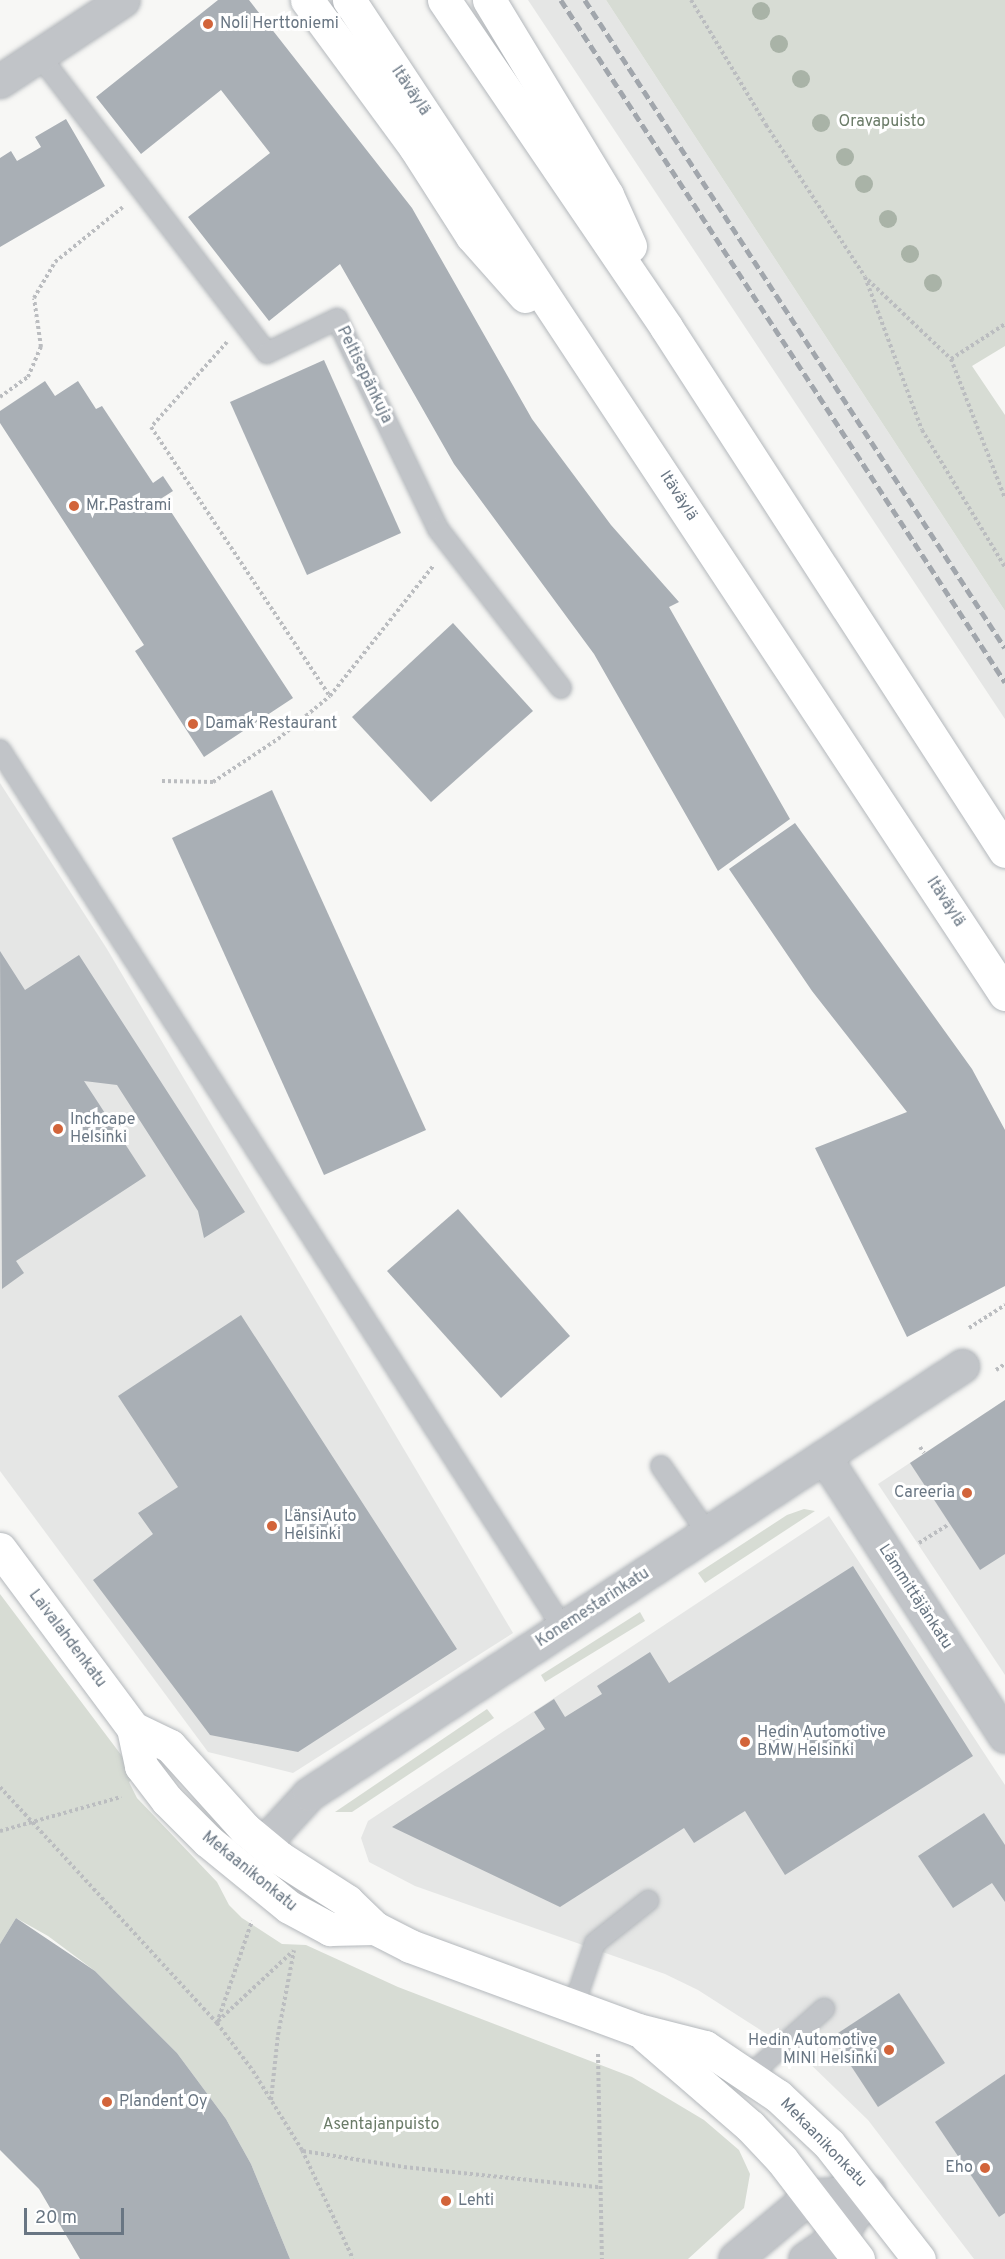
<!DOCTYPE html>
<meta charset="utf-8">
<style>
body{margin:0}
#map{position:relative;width:1005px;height:2259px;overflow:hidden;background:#f7f7f5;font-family:Overpass,sans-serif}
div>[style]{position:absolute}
.built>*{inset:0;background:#e5e6e5}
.green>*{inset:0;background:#d7dcd4}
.building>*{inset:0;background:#a9afb5}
.path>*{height:4px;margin-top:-2px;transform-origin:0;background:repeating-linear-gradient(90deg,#bbbdc0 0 3px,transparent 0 6px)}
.roads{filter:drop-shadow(0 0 2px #b4b8bc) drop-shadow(0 0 2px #b4b8bc)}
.lane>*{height:20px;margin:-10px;padding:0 10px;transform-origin:10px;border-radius:10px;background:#c1c4c8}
.street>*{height:33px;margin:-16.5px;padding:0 16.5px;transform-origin:16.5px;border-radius:16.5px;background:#c1c4c8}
.secondary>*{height:33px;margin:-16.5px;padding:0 16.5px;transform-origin:16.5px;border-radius:16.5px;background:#fff}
.highway>*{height:33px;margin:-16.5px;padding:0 16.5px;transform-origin:16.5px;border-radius:16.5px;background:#fff}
.rail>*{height:4.5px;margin-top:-2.25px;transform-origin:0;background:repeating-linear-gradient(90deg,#a1a6ac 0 9px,transparent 0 13.5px)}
.trees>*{width:18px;height:18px;margin:-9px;border-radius:50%;background:#a9b3a7}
.dots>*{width:16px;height:16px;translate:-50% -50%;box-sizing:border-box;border:3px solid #fff;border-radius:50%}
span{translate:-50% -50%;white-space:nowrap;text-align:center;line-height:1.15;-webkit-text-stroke:6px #fff;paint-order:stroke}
.poi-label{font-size:16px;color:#697683}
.left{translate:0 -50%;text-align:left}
.right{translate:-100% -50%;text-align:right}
.street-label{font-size:16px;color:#697683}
.park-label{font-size:16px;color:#6a7b67}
.scale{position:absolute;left:24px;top:2208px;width:100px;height:27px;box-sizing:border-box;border:3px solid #697683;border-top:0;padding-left:8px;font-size:18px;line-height:21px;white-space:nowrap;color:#697683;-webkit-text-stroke:4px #fff;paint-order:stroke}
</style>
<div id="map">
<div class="built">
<i style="clip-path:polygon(528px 0,606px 0,1005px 611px,1005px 719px)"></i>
<i style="clip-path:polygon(0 783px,107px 949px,513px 1633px,293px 1773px,208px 1752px,0 1471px)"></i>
<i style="clip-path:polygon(1005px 1400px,1005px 1675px,878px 1484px)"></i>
<i style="clip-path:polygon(829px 1516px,1005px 1785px,1005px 2259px,974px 2259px,868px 2120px,804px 2058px,698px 1990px,665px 1974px,415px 1886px,369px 1862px,361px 1838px,368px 1821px)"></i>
</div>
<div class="green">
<i style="clip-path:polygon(606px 0,1005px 0,1005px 346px,972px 366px,1005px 415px,1005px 611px)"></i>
<i style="clip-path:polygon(804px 1509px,815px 1511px,705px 1583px,698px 1573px,787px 1515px)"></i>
<i style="clip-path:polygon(0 1594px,137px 1776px,129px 1782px,137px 1798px,217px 1882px,229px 1905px,242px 1918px,282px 1944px,306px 1945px,398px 1987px,632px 2077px,704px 2120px,739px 2150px,750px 2174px,744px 2208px,688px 2259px,290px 2259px,251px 2164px,226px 2119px,177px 2053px,95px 1971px,48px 1936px,16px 1918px,0 1944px)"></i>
<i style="clip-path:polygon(640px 1612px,645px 1621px,545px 1682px,541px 1675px)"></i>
<i style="clip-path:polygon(487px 1709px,494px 1718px,352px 1812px,335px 1812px)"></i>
</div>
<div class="building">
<i style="clip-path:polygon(218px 0,249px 0,412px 208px,532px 419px,611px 525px,679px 602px,669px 607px,790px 819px,718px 871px,594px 654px,454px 464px,340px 264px,269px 321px,188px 217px,270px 153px,221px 90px,141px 154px,96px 97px)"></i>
<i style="clip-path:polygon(66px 119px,105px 186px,0 247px,0 158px,11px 151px,17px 161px,31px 153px,41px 147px,35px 137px)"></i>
<i style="clip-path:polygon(324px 360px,401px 533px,307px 575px,230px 402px)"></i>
<i style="clip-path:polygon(45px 381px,55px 396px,78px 381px,96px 409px,102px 406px,153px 483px,163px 476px,173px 491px,162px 498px,293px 698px,204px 757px,135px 651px,144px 645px,0 423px,0 411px)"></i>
<i style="clip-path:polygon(453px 623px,533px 711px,431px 802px,352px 717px)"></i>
<i style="clip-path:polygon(272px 790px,426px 1130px,324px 1175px,172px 838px)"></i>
<i style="clip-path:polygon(795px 823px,972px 1069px,1005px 1130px,1005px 1286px,907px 1337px,815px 1148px,907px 1112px,812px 991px,729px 869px)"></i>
<i style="clip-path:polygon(0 951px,25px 990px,79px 955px,245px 1212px,204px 1238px,198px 1211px,117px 1085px,84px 1081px,146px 1176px,16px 1261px,24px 1273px,2px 1289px)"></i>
<i style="clip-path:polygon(458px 1209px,570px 1336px,501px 1398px,387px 1271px)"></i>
<i style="clip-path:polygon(241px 1315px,457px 1649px,298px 1752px,210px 1735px,93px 1580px,153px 1534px,138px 1513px,178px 1487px,118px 1396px)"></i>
<i style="clip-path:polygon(1005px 1400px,1005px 1554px,980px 1570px,910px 1463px)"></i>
<i style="clip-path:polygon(853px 1566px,973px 1756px,785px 1875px,745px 1811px,694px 1843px,684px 1828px,560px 1907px,392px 1827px,545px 1729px,534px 1712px,554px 1699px,565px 1717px,602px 1694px,597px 1686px,650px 1652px,669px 1683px)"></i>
<i style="clip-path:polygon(984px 1813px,1005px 1845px,1005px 1902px,992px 1883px,953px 1908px,918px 1856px)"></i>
<i style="clip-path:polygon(16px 1918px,95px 1971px,177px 2053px,226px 2119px,251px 2164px,290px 2259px,80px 2259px,39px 2189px,0 2150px,0 1944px)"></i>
<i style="clip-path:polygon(899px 1993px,945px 2063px,878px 2107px,832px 2037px)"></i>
<i style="clip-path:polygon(1005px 2074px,1005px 2213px,999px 2217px,935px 2122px)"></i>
</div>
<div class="path">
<i style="left:691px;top:0;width:146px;rotate:59deg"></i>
<i style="left:766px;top:125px;width:181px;rotate:56.9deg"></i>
<i style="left:865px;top:277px;width:163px;rotate:69.6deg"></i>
<i style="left:922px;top:430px;width:160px;rotate:58.8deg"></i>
<i style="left:868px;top:280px;width:115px;rotate:43.6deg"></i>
<i style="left:951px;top:359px;width:149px;rotate:68.8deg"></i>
<i style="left:227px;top:342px;width:114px;rotate:131.8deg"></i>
<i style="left:151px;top:427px;width:323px;rotate:56.4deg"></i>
<i style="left:951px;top:359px;width:64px;rotate:-32.9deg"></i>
<i style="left:0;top:397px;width:34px;rotate:-36deg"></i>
<i style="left:28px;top:377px;width:33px;rotate:-67deg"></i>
<i style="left:41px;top:347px;width:49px;rotate:-98.1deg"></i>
<i style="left:34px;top:298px;width:42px;rotate:-59.7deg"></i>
<i style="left:55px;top:262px;width:87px;rotate:-39deg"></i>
<i style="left:162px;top:781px;width:51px;rotate:1.1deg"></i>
<i style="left:213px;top:782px;width:78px;rotate:-33.5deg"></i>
<i style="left:278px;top:739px;width:67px;rotate:-39.6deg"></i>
<i style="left:330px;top:696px;width:166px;rotate:-51.6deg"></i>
<i style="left:969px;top:1328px;width:43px;rotate:-32.6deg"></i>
<i style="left:996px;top:1370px;width:11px;rotate:-34deg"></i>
<i style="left:920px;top:1447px;width:7px;rotate:56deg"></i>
<i style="left:919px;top:1543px;width:36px;rotate:-32deg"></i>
<i style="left:0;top:1787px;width:321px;rotate:47.4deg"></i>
<i style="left:217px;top:2023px;width:60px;rotate:53.1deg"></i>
<i style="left:253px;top:2071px;width:93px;rotate:58.2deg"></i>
<i style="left:302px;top:2150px;width:120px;rotate:64.9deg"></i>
<i style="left:0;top:1831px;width:126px;rotate:-15.7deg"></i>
<i style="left:218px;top:2021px;width:103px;rotate:-43deg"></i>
<i style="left:217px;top:2023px;width:108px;rotate:-71.1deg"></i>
<i style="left:598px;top:2054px;width:205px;rotate:88.9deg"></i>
<i style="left:271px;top:2100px;width:65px;rotate:-83.9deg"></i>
<i style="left:278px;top:2035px;width:86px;rotate:-79.3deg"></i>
<i style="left:303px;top:2151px;width:102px;rotate:9deg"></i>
<i style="left:404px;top:2167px;width:196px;rotate:5.9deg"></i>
</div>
<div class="roads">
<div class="lane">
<i style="left:39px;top:55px;width:375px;rotate:52.6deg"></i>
<i style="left:267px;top:353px;width:78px;rotate:-25.9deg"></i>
<i style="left:337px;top:319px;width:233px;rotate:64.3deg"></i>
<i style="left:438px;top:529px;width:201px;rotate:52.3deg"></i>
<i style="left:0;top:750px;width:1043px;rotate:57.33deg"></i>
<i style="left:661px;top:1466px;width:83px;rotate:55.3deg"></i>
<i style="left:574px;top:2005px;width:65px;rotate:-71.3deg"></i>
<i style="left:595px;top:1943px;width:68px;rotate:-38.4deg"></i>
<i style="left:749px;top:2076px;width:101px;rotate:-41.8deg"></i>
</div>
<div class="street">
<i style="left:0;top:81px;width:147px;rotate:-33.4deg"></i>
<i style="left:825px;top:1458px;width:331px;rotate:57.1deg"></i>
<i style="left:250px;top:1870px;width:48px;rotate:-57deg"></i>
<i style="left:276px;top:1830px;width:49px;rotate:-47.5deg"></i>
<i style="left:309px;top:1794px;width:781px;rotate:-33.24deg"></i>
<i style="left:735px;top:2259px;width:98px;rotate:-40deg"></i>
<i style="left:810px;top:2196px;width:59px;rotate:-4.8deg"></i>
<i style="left:805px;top:2259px;width:44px;rotate:-34.8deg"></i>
<i style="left:841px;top:2234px;width:51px;rotate:-56.9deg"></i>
</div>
<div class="secondary">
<i style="left:0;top:1549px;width:223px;rotate:53.4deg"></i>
<i style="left:133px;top:1728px;width:39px;rotate:78deg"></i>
<i style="left:141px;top:1766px;width:43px;rotate:52.6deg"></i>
<i style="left:167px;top:1800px;width:58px;rotate:45deg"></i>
<i style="left:208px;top:1841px;width:104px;rotate:39.2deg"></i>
<i style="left:289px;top:1907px;width:47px;rotate:28.2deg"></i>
<i style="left:330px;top:1929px;width:45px;rotate:-1.3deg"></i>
<i style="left:133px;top:1728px;width:41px;rotate:25.9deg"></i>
<i style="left:170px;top:1746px;width:112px;rotate:47.9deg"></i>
<i style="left:245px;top:1829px;width:45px;rotate:39.6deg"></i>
<i style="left:280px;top:1858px;width:80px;rotate:32.7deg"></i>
<i style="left:347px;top:1901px;width:39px;rotate:44deg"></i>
<i style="left:375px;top:1928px;width:39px;rotate:27deg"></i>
<i style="left:410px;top:1946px;width:243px;rotate:20.2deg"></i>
<i style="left:638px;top:2030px;width:69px;rotate:14.2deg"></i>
<i style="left:705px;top:2047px;width:88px;rotate:33.9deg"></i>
<i style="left:778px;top:2096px;width:70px;rotate:43.3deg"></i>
<i style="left:829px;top:2144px;width:146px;rotate:52deg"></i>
<i style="left:646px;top:2036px;width:138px;rotate:40.9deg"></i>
<i style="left:750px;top:2126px;width:47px;rotate:46.7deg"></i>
<i style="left:782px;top:2160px;width:125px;rotate:52.5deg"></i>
</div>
<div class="highway">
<i style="left:307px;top:0;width:182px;rotate:53.7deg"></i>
<i style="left:415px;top:147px;width:106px;rotate:57.4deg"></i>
<i style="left:472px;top:236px;width:80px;rotate:48.5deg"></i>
<i style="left:349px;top:0;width:1191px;rotate:56.58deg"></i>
<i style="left:444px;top:0;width:395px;rotate:55.8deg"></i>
<i style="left:666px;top:327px;width:624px;rotate:57.1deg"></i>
<i style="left:489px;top:0;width:228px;rotate:58.8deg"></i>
<i style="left:607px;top:195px;width:56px;rotate:65.7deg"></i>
</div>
</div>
<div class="rail">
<i style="left:561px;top:0;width:814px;rotate:56.93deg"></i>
<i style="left:585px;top:0;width:772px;rotate:57.05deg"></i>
</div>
<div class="trees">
<i style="left:761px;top:11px"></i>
<i style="left:779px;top:44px"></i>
<i style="left:801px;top:79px"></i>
<i style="left:821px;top:123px"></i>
<i style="left:845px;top:157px"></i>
<i style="left:864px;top:184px"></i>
<i style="left:888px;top:219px"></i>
<i style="left:910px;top:254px"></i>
<i style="left:933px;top:283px"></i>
</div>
<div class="dots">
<i style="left:208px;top:24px;background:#d2643a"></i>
<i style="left:74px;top:506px;background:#d2643a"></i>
<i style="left:193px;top:724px;background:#d2643a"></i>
<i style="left:58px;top:1129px;background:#d2643a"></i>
<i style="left:967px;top:1493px;background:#d2643a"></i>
<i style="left:272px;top:1526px;background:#d2643a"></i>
<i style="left:745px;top:1742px;background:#d2643a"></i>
<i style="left:889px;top:2050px;background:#d2643a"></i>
<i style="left:107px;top:2102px;background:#d2643a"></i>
<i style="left:985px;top:2168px;background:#d2643a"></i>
<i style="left:446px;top:2201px;background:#d2643a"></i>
</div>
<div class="poi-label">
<span class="left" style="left:220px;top:24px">Noli Herttoniemi</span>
<span class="left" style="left:86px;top:506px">Mr.Pastrami</span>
<span class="left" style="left:205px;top:724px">Damak Restaurant</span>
<span class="left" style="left:70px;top:1129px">Inchcape<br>Helsinki</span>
<span class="right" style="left:955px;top:1493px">Careeria</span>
<span class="left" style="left:284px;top:1526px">LänsiAuto<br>Helsinki</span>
<span class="left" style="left:757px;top:1742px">Hedin Automotive<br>BMW Helsinki</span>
<span class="right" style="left:877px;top:2050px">Hedin Automotive<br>MINI Helsinki</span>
<span class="left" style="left:119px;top:2102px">Plandent Oy</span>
<span class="right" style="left:973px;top:2168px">Eho</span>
<span class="left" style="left:458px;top:2201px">Lehti</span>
</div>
<div class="street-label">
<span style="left:410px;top:91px;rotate:56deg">Itäväylä</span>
<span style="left:364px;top:375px;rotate:64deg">Peltisepänkuja</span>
<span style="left:678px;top:496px;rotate:57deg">Itäväylä</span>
<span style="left:945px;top:902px;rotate:57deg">Itäväylä</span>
<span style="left:915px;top:1597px;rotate:57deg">Lämmittäjänkatu</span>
<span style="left:593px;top:1608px;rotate:-33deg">Konemestarinkatu</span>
<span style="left:67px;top:1639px;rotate:53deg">Laivalahdenkatu</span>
<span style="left:249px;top:1872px;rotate:39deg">Mekaanikonkatu</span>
<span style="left:823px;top:2143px;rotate:46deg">Mekaanikonkatu</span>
</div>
<div class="park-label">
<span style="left:882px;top:122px">Oravapuisto</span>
<span style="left:381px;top:2125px">Asentajanpuisto</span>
</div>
<div class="scale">20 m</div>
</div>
